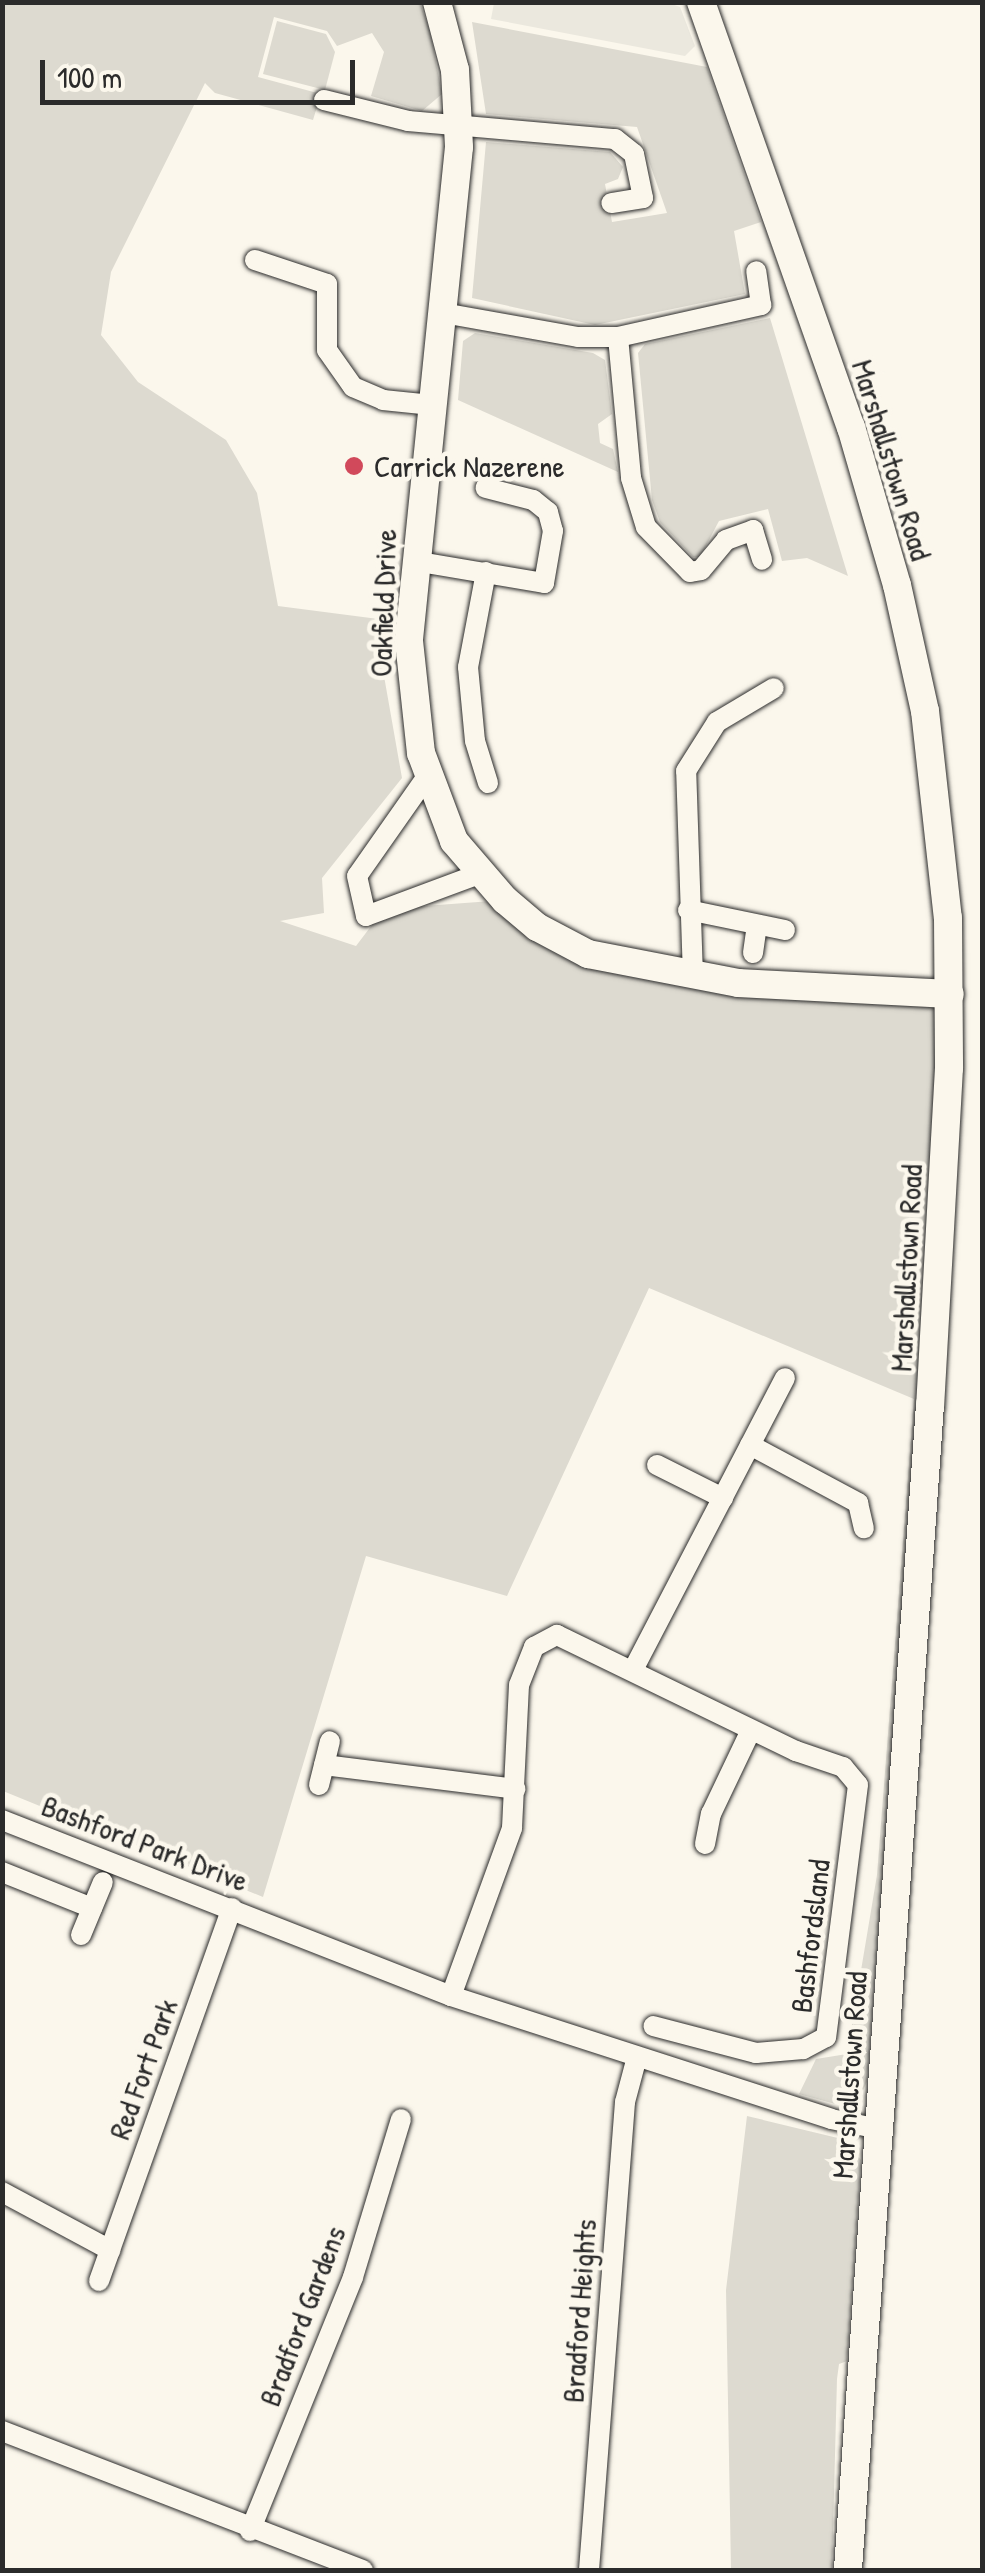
<!DOCTYPE html>
<style>
body{margin:0}
#map{position:relative;width:985px;height:2573px;overflow:hidden;background:#fbf7ec;font-family:"Patrick Hand",sans-serif}
div>[style]{position:absolute}
.built>*{inset:0;background:#ebe8de}
.green>*{inset:0;background:#dddad0}
.roads{filter:drop-shadow(0 0 2px #2b2b2b) drop-shadow(0 0 2px #2b2b2b)}
.street>*{height:20px;margin:-10px;padding:0 10px;transform-origin:10px;border-radius:10px;background:#fbf7ec}
.secondary>*{height:28px;margin:-14px;padding:0 14px;transform-origin:14px;border-radius:14px;background:#fbf7ec}
.dots>*{width:28px;height:28px;translate:-50% -50%;box-sizing:border-box;border:5px solid #fbf7ec;border-radius:50%}
span{translate:-50% -50%;white-space:nowrap;text-align:center;line-height:1.15;-webkit-text-stroke:9px #fbf7ec;paint-order:stroke}
.street-label{font-size:30px;color:#2b2b2b}
.poi-label{font-size:30px;color:#2b2b2b}
.left{translate:0 -50%;text-align:left}
.frame{position:absolute;inset:0;border:5px solid #2b2b2b;pointer-events:none}
.scale{position:absolute;left:40px;top:60px;width:315px;height:45px;box-sizing:border-box;border:5px solid #2b2b2b;border-top:0;padding-left:12px;font-size:30px;line-height:35px;white-space:nowrap;color:#2b2b2b;-webkit-text-stroke:8px #fbf7ec;paint-order:stroke}
</style>
<div id="map">
<div class="built">
<i style="clip-path:polygon(494px 3px,669px 3px,680px 7px,695px 46px,685px 56px,491px 19px)"></i>
</div>
<div class="green">
<i style="clip-path:polygon(2px 3px,420px 3px,430px 31px,442px 94px,422px 111px,371px 96px,384px 52px,372px 33px,337px 46px,327px 31px,274px 17px,258px 77px,321px 94px,313px 120px,215px 93px,205px 83px,111px 272px,101px 335px,138px 382px,226px 440px,257px 493px,278px 606px,386px 620px,384px 676px,402px 778px,322px 878px,324px 913px,280px 921px,356px 946px,384px 909px,505px 900px,588px 954px,950px 994px,867px 2081px,860px 2098px,846px 2107px,799px 2094px,816px 2059px,847px 2054px,877px 1875px,914px 1399px,649px 1288px,507px 1596px,366px 1556px,263px 1897px,3px 1791px)"></i>
<i style="clip-path:polygon(277px 21px,326px 34px,335px 52px,325px 90px,263px 74px)"></i>
<i style="clip-path:polygon(472px 22px,707px 67px,761px 222px,734px 231px,745px 294px,595px 325px,472px 298px,486px 142px,610px 152px,623px 167px,618px 179px,605px 184px,612px 222px,667px 213px,637px 127px,486px 114px)"></i>
<i style="clip-path:polygon(770px 318px,848px 576px,807px 558px,782px 561px,768px 509px,719px 521px,700px 557px,693px 557px,660px 522px,652px 500px,638px 353px,645px 344px)"></i>
<i style="clip-path:polygon(475px 333px,593px 353px,605px 360px,612px 414px,598px 424px,600px 443px,613px 449px,618px 472px,458px 400px,463px 341px)"></i>
<i style="clip-path:polygon(747px 2116px,846px 2140px,861px 2160px,847px 2361px,839px 2364px,837px 2379px,832px 2570px,731px 2570px,726px 2290px)"></i>
</div>
<div class="roads">
<div class="street">
<i style="left:324px;top:100px;width:87px;rotate:14deg"></i>
<i style="left:408px;top:121px;width:208px;rotate:5deg"></i>
<i style="left:615px;top:139px;width:24px;rotate:38deg"></i>
<i style="left:634px;top:154px;width:45px;rotate:78.4deg"></i>
<i style="left:643px;top:198px;width:32px;rotate:171deg"></i>
<i style="left:255px;top:260px;width:76px;rotate:18.4deg"></i>
<i style="left:327px;top:284px;width:66px;rotate:90deg"></i>
<i style="left:327px;top:350px;width:45px;rotate:54.9deg"></i>
<i style="left:353px;top:387px;width:33px;rotate:23deg"></i>
<i style="left:383px;top:400px;width:49px;rotate:5.8deg"></i>
<i style="left:443px;top:313px;width:137px;rotate:10.1deg"></i>
<i style="left:578px;top:337px;width:40px"></i>
<i style="left:618px;top:337px;width:147px;rotate:-12.6deg"></i>
<i style="left:761px;top:305px;width:34px;rotate:-98deg"></i>
<i style="left:618px;top:337px;width:142px;rotate:84.7deg"></i>
<i style="left:631px;top:478px;width:51px;rotate:73deg"></i>
<i style="left:646px;top:527px;width:63px;rotate:45.6deg"></i>
<i style="left:690px;top:572px;width:11px;rotate:-10deg"></i>
<i style="left:701px;top:570px;width:39px;rotate:-50deg"></i>
<i style="left:726px;top:540px;width:29px;rotate:-20deg"></i>
<i style="left:753px;top:530px;width:31px;rotate:73deg"></i>
<i style="left:414px;top:561px;width:132px;rotate:9.6deg"></i>
<i style="left:544px;top:583px;width:53px;rotate:-80.2deg"></i>
<i style="left:553px;top:531px;width:20px;rotate:-105deg"></i>
<i style="left:548px;top:512px;width:19px;rotate:-141deg"></i>
<i style="left:533px;top:500px;width:49px;rotate:-165.7deg"></i>
<i style="left:486px;top:572px;width:97px;rotate:100.7deg"></i>
<i style="left:468px;top:667px;width:74px;rotate:84.6deg"></i>
<i style="left:475px;top:741px;width:44px;rotate:72.8deg"></i>
<i style="left:428px;top:775px;width:123px;rotate:125.1deg"></i>
<i style="left:357px;top:876px;width:41px;rotate:77.3deg"></i>
<i style="left:366px;top:916px;width:121px;rotate:-20.4deg"></i>
<i style="left:688px;top:910px;width:99px;rotate:11.7deg"></i>
<i style="left:753px;top:953px;width:28px;rotate:-82deg"></i>
<i style="left:693px;top:977px;width:206px;rotate:-91.9deg"></i>
<i style="left:686px;top:771px;width:58px;rotate:-57.7deg"></i>
<i style="left:717px;top:722px;width:66px;rotate:-30.8deg"></i>
<i style="left:750px;top:1445px;width:123px;rotate:28.2deg"></i>
<i style="left:858px;top:1503px;width:26px;rotate:77deg"></i>
<i style="left:657px;top:1465px;width:74px;rotate:26.6deg"></i>
<i style="left:633px;top:1670px;width:329px;rotate:-62.5deg"></i>
<i style="left:324px;top:1765px;width:193px;rotate:7.1deg"></i>
<i style="left:319px;top:1785px;width:45px;rotate:-76deg"></i>
<i style="left:2px;top:1820px;width:482px;rotate:21.4deg"></i>
<i style="left:451px;top:1996px;width:399px;rotate:17.9deg"></i>
<i style="left:831px;top:2119px;width:49px;rotate:11.8deg"></i>
<i style="left:705px;top:1844px;width:31px;rotate:-79deg"></i>
<i style="left:711px;top:1814px;width:93px;rotate:-64.5deg"></i>
<i style="left:2px;top:1872px;width:97px;rotate:21.8deg"></i>
<i style="left:81px;top:1935px;width:57px;rotate:-67.5deg"></i>
<i style="left:451px;top:1996px;width:179px;rotate:-70deg"></i>
<i style="left:512px;top:1828px;width:143px;rotate:-87.2deg"></i>
<i style="left:519px;top:1685px;width:41px;rotate:-68.5deg"></i>
<i style="left:534px;top:1647px;width:26px;rotate:-28deg"></i>
<i style="left:557px;top:1635px;width:266px;rotate:25.9deg"></i>
<i style="left:796px;top:1751px;width:50px;rotate:18.8deg"></i>
<i style="left:843px;top:1767px;width:23px;rotate:50deg"></i>
<i style="left:858px;top:1785px;width:254px;rotate:97.2deg"></i>
<i style="left:826px;top:2037px;width:26px;rotate:152deg"></i>
<i style="left:803px;top:2049px;width:47px;rotate:175.1deg"></i>
<i style="left:756px;top:2053px;width:106px;rotate:-165.3deg"></i>
<i style="left:2px;top:2192px;width:123px;rotate:28.2deg"></i>
<i style="left:99px;top:2281px;width:396px;rotate:-70.4deg"></i>
<i style="left:2px;top:2431px;width:387px;rotate:21.1deg"></i>
<i style="left:250px;top:2531px;width:274px;rotate:-67.9deg"></i>
<i style="left:353px;top:2277px;width:165px;rotate:-73.1deg"></i>
<i style="left:589px;top:2570px;width:469px;rotate:-85.6deg"></i>
<i style="left:625px;top:2102px;width:47px;rotate:-75.1deg"></i>
</div>
<div class="secondary">
<i style="left:437px;top:2px;width:70px;rotate:75.2deg"></i>
<i style="left:455px;top:70px;width:77px;rotate:87deg"></i>
<i style="left:459px;top:147px;width:497px;rotate:95.8deg"></i>
<i style="left:409px;top:641px;width:113px;rotate:83.9deg"></i>
<i style="left:421px;top:753px;width:94px;rotate:69.4deg"></i>
<i style="left:454px;top:841px;width:78px;rotate:49.2deg"></i>
<i style="left:505px;top:900px;width:42px;rotate:40.2deg"></i>
<i style="left:537px;top:927px;width:58px;rotate:27.9deg"></i>
<i style="left:588px;top:954px;width:153px;rotate:10.9deg"></i>
<i style="left:738px;top:983px;width:212px;rotate:3deg"></i>
<i style="left:701px;top:2px;width:451px;rotate:70.6deg"></i>
<i style="left:851px;top:427px;width:165px;rotate:73.8deg"></i>
<i style="left:897px;top:585px;width:129px;rotate:77.5deg"></i>
<i style="left:925px;top:711px;width:208px;rotate:83.7deg"></i>
<i style="left:948px;top:918px;width:150px;rotate:89.6deg"></i>
<i style="left:949px;top:1068px;width:338px;rotate:93.2deg"></i>
<i style="left:930px;top:1405px;width:1168px;rotate:94.03deg"></i>
</div>
</div>
<div class="dots">
<i style="left:354px;top:466px;background:#d1495b"></i>
</div>
<div class="street-label">
<span style="left:892px;top:460px;rotate:73deg">Marshallstown Road</span>
<span style="left:383px;top:603px;rotate:-88deg">Oakfield Drive</span>
<span style="left:906px;top:1268px;rotate:-87deg">Marshallstown Road</span>
<span style="left:145px;top:1843px;rotate:21deg">Bashford Park Drive</span>
<span style="left:810px;top:1936px;rotate:-83deg">Bashfordsland</span>
<span style="left:143px;top:2069px;rotate:-70deg">Red Fort Park</span>
<span style="left:849px;top:2075px;rotate:-86deg">Marshallstown Road</span>
<span style="left:579px;top:2311px;rotate:-86deg">Bradford Heights</span>
<span style="left:302px;top:2316px;rotate:-69deg">Bradford Gardens</span>
</div>
<div class="poi-label">
<span class="left" style="left:374px;top:466px">Carrick Nazerene</span>
</div>
<div class="frame"></div>
<div class="scale">100 m</div>
</div>
